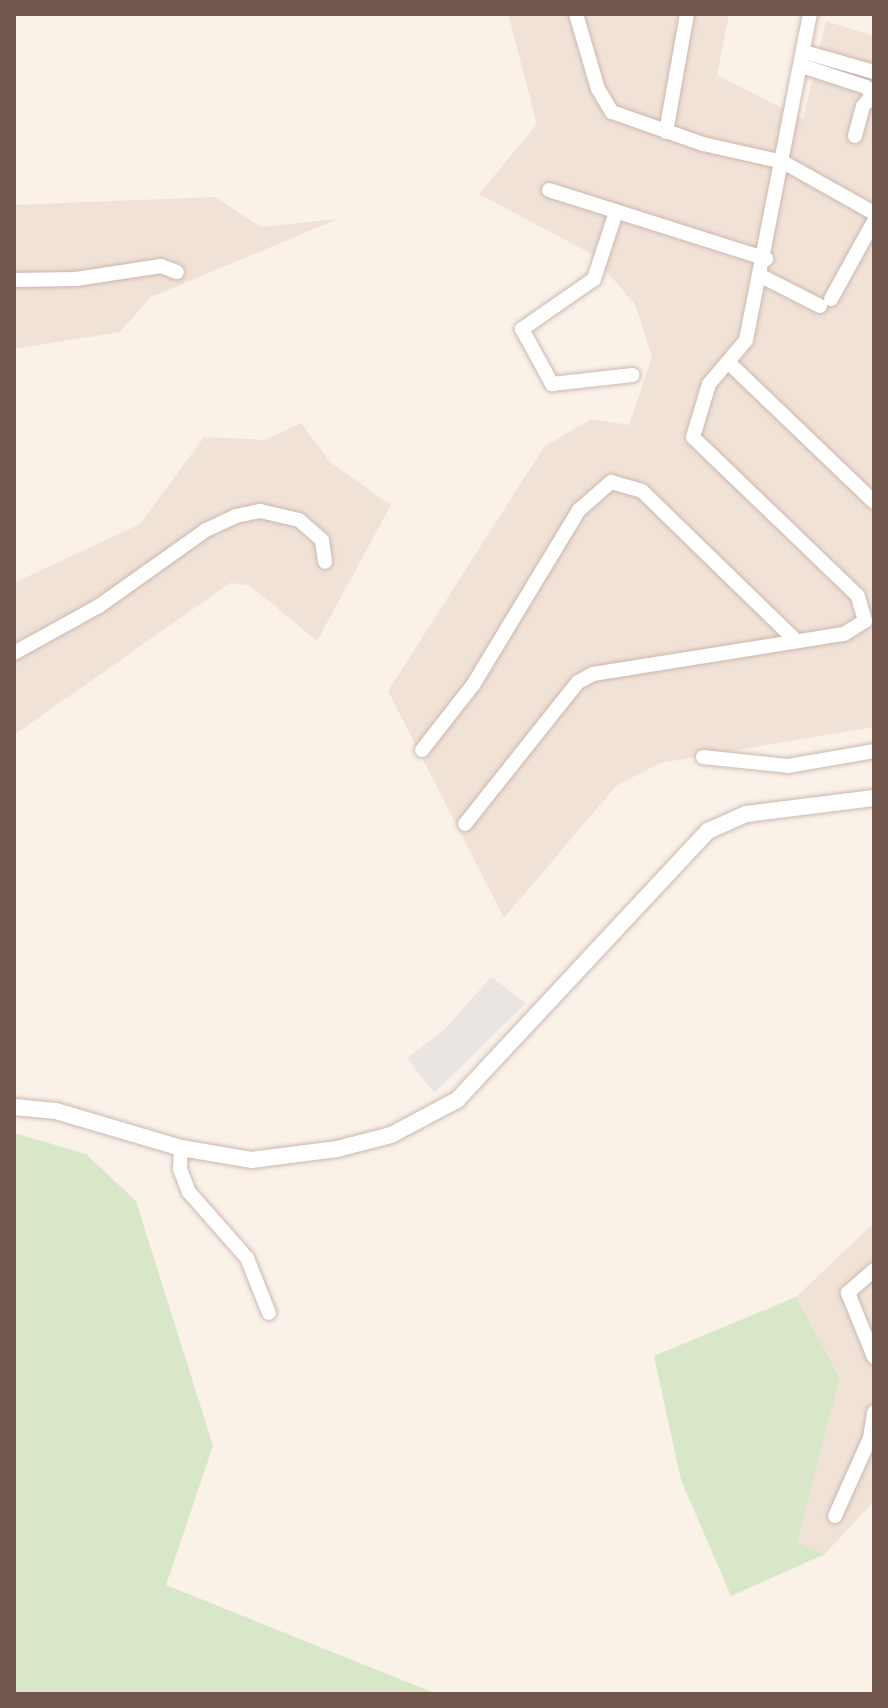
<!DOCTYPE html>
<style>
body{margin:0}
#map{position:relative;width:888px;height:1708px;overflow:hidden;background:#faf1e8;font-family:"Titillium Web",sans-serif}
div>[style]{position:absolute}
.residential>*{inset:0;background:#f1e2d7}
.industrial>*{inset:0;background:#ebe5e1}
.green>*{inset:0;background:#d7e7c7}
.roads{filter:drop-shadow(0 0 2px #cbb8af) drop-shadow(0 0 2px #cbb8af)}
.minor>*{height:14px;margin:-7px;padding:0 7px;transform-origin:7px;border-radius:7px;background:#fff}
.tertiary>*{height:16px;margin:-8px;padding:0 8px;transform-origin:8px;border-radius:8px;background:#fff}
span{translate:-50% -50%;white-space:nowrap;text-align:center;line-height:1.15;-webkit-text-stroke:6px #fdf5ee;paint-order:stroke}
.frame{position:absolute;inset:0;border:16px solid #72574e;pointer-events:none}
</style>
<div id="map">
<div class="residential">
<i style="clip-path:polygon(508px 14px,729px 14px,717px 75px,803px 119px,826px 21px,874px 36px,874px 727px,660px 763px,616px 786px,504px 918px,388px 691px,544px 447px,591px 419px,629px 425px,652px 357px,635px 304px,590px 253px,479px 194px,537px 124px)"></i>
<i style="clip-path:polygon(215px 197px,261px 227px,338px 219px,151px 297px,120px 332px,14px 349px,14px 205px)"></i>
<i style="clip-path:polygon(301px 423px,330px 462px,391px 505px,317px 641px,249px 585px,230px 583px,14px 735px,14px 583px,140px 524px,204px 437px,265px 440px)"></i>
<i style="clip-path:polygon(874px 1223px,874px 1501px,825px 1554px,797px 1542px,840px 1378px,796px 1297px)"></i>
</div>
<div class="industrial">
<i style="clip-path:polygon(491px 977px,526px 1003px,434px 1093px,407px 1058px,444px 1030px)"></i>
</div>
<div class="green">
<i style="clip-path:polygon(14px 1133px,86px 1154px,136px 1201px,213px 1446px,166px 1585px,437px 1694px,14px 1694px)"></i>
<i style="clip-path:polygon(796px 1297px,840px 1378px,797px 1542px,825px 1554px,731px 1596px,681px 1480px,654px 1356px)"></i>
</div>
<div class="roads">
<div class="minor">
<i style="left:576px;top:14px;width:78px;rotate:73.7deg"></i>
<i style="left:598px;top:89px;width:27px;rotate:59deg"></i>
<i style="left:612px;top:112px;width:96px;rotate:19.4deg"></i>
<i style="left:703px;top:144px;width:82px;rotate:12.7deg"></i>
<i style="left:783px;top:162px;width:104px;rotate:29.3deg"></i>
<i style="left:804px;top:52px;width:73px;rotate:15.9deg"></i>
<i style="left:802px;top:66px;width:67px;rotate:18.2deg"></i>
<i style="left:866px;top:87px;width:13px;rotate:51deg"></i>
<i style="left:666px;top:132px;width:120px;rotate:-79.9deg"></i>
<i style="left:855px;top:136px;width:31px;rotate:-75deg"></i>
<i style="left:863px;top:106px;width:13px;rotate:-48deg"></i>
<i style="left:549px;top:190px;width:228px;rotate:17.6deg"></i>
<i style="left:616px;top:212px;width:71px;rotate:108.2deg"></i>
<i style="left:594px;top:279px;width:88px;rotate:145.2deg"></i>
<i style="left:522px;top:329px;width:63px;rotate:61.4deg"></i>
<i style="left:552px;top:384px;width:81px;rotate:-6.4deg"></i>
<i style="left:763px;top:277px;width:64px;rotate:27deg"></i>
<i style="left:14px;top:280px;width:62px;rotate:-0.9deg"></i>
<i style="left:76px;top:279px;width:86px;rotate:-8.7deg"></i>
<i style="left:161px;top:266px;width:17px;rotate:21deg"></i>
<i style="left:831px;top:299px;width:89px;rotate:-61.1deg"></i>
<i style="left:728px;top:362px;width:202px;rotate:43.8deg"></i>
<i style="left:14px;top:653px;width:97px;rotate:-28.9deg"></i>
<i style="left:99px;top:606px;width:131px;rotate:-35.4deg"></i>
<i style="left:206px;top:530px;width:33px;rotate:-25deg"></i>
<i style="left:236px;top:516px;width:25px;rotate:-12deg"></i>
<i style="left:260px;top:511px;width:40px;rotate:13deg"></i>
<i style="left:299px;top:520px;width:30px;rotate:41deg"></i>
<i style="left:322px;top:540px;width:22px;rotate:82deg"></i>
<i style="left:422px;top:750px;width:83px;rotate:-51.9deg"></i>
<i style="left:473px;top:685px;width:205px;rotate:-58.8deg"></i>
<i style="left:579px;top:510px;width:43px;rotate:-41.2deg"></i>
<i style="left:611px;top:482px;width:32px;rotate:16deg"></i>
<i style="left:642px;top:491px;width:215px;rotate:44.2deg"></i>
<i style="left:703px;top:757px;width:85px;rotate:6deg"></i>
<i style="left:788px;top:766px;width:87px;rotate:-9.9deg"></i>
<i style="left:465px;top:824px;width:181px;rotate:-51.5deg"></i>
<i style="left:578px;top:682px;width:17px;rotate:-28deg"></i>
<i style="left:593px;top:674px;width:254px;rotate:-9.1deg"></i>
<i style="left:844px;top:634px;width:25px;rotate:-32deg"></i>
<i style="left:865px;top:621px;width:26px;rotate:-106deg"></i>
<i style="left:858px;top:596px;width:229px;rotate:-136.1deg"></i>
<i style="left:693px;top:437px;width:55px;rotate:-73.2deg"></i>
<i style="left:709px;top:384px;width:57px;rotate:-49.9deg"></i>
<i style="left:746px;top:340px;width:332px;rotate:-78.9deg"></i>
<i style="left:181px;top:1148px;width:21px;rotate:93deg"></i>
<i style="left:180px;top:1169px;width:25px;rotate:69deg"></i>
<i style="left:189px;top:1192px;width:88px;rotate:48.7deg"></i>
<i style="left:247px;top:1258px;width:59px;rotate:68.2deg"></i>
<i style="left:874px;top:1270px;width:35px;rotate:139deg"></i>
<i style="left:848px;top:1293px;width:69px;rotate:67.9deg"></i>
<i style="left:835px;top:1516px;width:85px;rotate:-65.8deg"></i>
<i style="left:870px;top:1438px;width:26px;rotate:-81deg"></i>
</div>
<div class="tertiary">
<i style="left:14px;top:1107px;width:42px;rotate:5.4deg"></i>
<i style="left:56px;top:1111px;width:130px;rotate:16.5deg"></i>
<i style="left:181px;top:1148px;width:71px;rotate:9.7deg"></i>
<i style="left:251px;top:1160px;width:87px;rotate:-7.3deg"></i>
<i style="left:337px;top:1149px;width:56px;rotate:-14.5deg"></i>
<i style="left:391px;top:1135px;width:75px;rotate:-27.9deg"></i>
<i style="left:457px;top:1100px;width:368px;rotate:-47deg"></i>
<i style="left:708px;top:831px;width:42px;rotate:-24.1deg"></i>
<i style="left:746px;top:814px;width:129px;rotate:-7.1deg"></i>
</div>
</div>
<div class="frame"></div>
</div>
